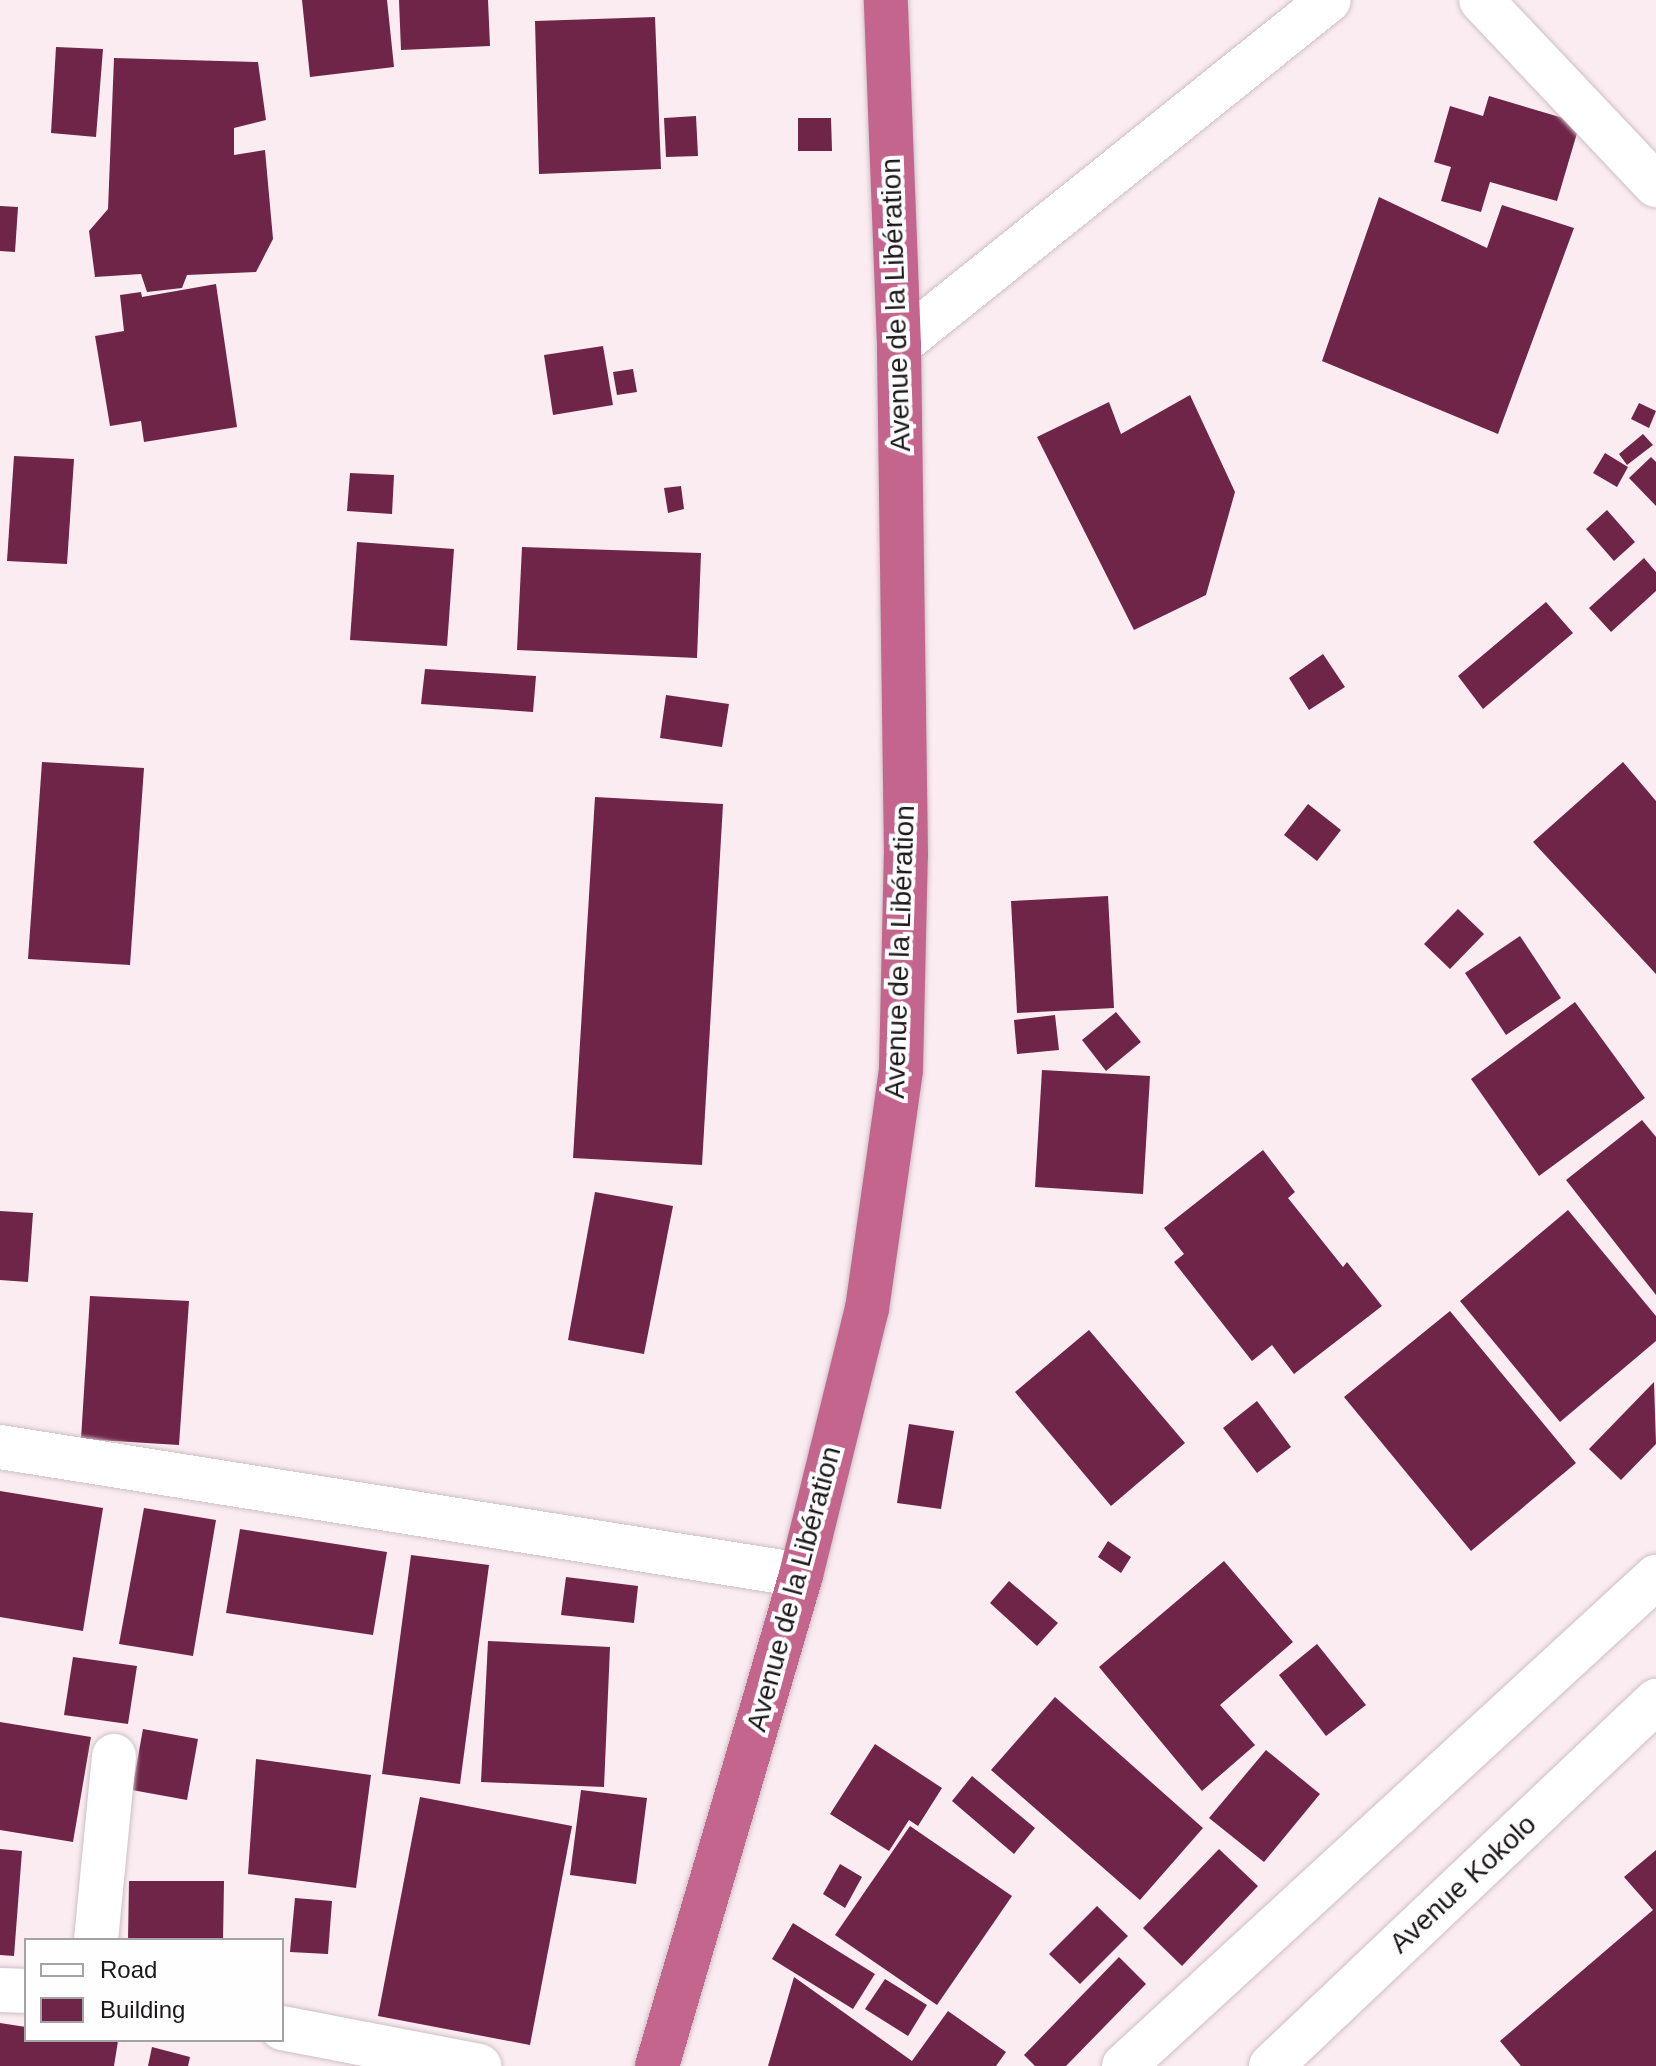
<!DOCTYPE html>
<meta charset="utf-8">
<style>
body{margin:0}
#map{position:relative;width:1656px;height:2066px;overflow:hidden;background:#faecf1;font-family:Arial,sans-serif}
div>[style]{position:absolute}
.building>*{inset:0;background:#6f2548}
.roads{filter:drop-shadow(0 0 2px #cec0c5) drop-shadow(0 0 2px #cec0c5)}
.street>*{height:44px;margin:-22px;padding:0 22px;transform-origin:22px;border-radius:22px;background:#fff}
.highway>*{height:44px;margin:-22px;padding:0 22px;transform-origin:22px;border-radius:22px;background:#c4658d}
span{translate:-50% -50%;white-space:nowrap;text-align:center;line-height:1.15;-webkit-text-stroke:8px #fefefe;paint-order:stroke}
.street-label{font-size:28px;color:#1c1719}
.legend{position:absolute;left:24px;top:1938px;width:260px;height:104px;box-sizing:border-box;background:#fefefe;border:2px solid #a4a2a2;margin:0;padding:10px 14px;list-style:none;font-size:24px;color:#1c1719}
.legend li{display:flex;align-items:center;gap:16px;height:40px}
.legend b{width:40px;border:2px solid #a4a2a2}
</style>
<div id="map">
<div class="building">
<i style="clip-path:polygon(302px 0,387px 0,394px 67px,310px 77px)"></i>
<i style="clip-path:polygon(399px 0,488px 0,490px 46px,401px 50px)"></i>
<i style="clip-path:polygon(655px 17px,661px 169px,539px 174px,535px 21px)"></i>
<i style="clip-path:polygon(56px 47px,103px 49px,96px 137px,51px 133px)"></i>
<i style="clip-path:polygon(114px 58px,258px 62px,266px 120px,234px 128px,234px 155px,265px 150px,273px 239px,256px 272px,187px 275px,182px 288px,147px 292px,141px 274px,95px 277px,89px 231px,108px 209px)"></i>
<i style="clip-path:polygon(1489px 96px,1580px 123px,1557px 201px,1490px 182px,1481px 212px,1441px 201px,1451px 167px,1434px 162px,1450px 106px,1483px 116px)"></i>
<i style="clip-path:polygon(696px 116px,698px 156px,666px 157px,664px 118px)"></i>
<i style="clip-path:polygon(798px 118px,831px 118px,832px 151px,798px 151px)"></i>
<i style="clip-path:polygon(1379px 197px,1487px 248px,1502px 205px,1574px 228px,1498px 434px,1322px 361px)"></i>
<i style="clip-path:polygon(0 206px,18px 207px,15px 252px,0 251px)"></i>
<i style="clip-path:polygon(216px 284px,237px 427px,144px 442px,141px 421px,110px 426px,95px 336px,124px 331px,120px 295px,141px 292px,142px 297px)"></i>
<i style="clip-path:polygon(603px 346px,613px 405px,553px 415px,544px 355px)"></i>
<i style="clip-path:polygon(633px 369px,637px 392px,617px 395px,613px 372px)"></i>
<i style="clip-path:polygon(1190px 395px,1235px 492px,1206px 595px,1134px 630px,1037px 437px,1109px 402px,1121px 434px)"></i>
<i style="clip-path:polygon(1639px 403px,1656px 411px,1649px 428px,1631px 419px)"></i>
<i style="clip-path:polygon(1643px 434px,1653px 445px,1627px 465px,1619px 454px)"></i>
<i style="clip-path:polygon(1605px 453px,1628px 467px,1617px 487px,1593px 473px)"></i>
<i style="clip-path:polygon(14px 456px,74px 459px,67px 564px,7px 561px)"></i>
<i style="clip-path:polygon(1651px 457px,1656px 462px,1656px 506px,1629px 478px)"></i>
<i style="clip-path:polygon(350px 473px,394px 475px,392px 514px,347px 511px)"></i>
<i style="clip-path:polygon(681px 486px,684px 509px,668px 513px,664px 488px)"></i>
<i style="clip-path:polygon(1607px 510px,1635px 542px,1614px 561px,1586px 529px)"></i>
<i style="clip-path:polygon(357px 542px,454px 549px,447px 646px,350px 640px)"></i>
<i style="clip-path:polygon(522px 547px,701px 553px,697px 658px,517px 650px)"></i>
<i style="clip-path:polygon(1644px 558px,1656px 572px,1656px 591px,1611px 632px,1589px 608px)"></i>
<i style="clip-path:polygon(1546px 602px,1573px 633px,1483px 709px,1458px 676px)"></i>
<i style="clip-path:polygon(1323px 654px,1345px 687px,1309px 710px,1289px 678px)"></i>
<i style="clip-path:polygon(425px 669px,536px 676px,533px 712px,421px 704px)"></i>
<i style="clip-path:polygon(666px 695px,729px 704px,722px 747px,660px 738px)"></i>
<i style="clip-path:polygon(42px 762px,144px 768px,130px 965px,28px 959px)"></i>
<i style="clip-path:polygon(1623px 762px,1656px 801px,1656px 974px,1533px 842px)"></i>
<i style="clip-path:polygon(595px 797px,723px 804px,702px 1165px,573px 1158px)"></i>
<i style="clip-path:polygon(1308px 804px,1341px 830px,1317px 861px,1284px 835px)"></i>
<i style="clip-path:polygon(1108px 896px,1114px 1008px,1017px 1013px,1011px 901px)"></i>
<i style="clip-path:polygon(1458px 909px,1484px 934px,1450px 969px,1424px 944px)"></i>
<i style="clip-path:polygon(1520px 936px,1561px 998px,1506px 1035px,1465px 973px)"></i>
<i style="clip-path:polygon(1575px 1002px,1645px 1098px,1539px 1176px,1471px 1079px)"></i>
<i style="clip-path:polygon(1116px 1012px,1141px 1042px,1106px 1071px,1082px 1040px)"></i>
<i style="clip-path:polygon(1055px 1015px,1059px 1050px,1017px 1054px,1014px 1020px)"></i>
<i style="clip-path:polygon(1042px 1070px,1150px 1076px,1143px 1194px,1035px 1187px)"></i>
<i style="clip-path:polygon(1642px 1120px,1656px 1137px,1656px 1295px,1566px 1180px)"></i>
<i style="clip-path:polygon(1263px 1150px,1295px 1192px,1288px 1198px,1343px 1267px,1347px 1262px,1382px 1306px,1294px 1374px,1272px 1345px,1252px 1361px,1174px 1262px,1184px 1254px,1164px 1228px)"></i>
<i style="clip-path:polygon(595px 1192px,673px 1206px,644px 1354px,568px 1340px)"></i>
<i style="clip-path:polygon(1568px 1210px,1656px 1316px,1656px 1341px,1560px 1422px,1460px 1301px)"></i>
<i style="clip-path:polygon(0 1211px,33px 1213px,28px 1282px,0 1280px)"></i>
<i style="clip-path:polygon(90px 1296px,189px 1301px,179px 1445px,81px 1439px)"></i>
<i style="clip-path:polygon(1450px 1311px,1576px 1463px,1471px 1551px,1344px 1397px)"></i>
<i style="clip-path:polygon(1089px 1330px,1185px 1443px,1111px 1506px,1015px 1392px)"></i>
<i style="clip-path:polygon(1654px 1382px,1656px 1444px,1621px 1480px,1589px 1449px)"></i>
<i style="clip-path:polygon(1257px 1401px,1291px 1447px,1257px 1473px,1223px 1428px)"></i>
<i style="clip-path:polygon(909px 1424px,954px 1431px,941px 1509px,897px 1503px)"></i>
<i style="clip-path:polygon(0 1491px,103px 1508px,83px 1631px,0 1617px)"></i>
<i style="clip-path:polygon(144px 1508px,216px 1520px,193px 1656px,119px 1644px)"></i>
<i style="clip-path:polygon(240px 1529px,387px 1552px,373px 1635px,226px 1613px)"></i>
<i style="clip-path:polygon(1108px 1541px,1131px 1557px,1121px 1573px,1098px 1557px)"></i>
<i style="clip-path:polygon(411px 1555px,489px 1565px,460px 1784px,382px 1774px)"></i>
<i style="clip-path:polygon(1224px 1561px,1293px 1642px,1220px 1705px,1255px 1745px,1202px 1791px,1099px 1667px)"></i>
<i style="clip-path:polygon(566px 1577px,638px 1586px,634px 1623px,561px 1615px)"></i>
<i style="clip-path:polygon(1009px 1581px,1058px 1623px,1037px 1646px,990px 1603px)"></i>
<i style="clip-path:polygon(488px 1641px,610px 1647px,604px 1787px,481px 1782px)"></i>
<i style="clip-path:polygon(1317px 1644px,1366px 1705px,1326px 1736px,1279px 1675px)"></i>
<i style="clip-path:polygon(73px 1657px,137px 1666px,128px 1724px,64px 1715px)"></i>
<i style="clip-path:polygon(1055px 1697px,1203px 1828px,1140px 1900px,991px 1770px)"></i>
<i style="clip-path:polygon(0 1722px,91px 1737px,73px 1842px,0 1830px)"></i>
<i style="clip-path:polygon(143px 1729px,198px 1739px,187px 1800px,132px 1790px)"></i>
<i style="clip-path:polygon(875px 1744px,942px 1788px,918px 1826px,909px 1820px,889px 1851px,830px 1814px)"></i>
<i style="clip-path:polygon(1266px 1750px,1320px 1794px,1264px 1862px,1209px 1818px)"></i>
<i style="clip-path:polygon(256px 1759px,371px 1775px,356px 1888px,248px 1874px)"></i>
<i style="clip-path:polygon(972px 1776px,1035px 1828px,1014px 1854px,952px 1801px)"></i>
<i style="clip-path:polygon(581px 1790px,647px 1798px,636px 1884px,570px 1875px)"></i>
<i style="clip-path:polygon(420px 1797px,572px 1826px,530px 2045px,378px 2016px)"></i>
<i style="clip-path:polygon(910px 1826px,1012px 1896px,937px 2005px,835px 1935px)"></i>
<i style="clip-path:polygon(0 1849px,22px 1851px,14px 1956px,0 1955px)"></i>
<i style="clip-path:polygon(1219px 1849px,1258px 1886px,1182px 1966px,1143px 1928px)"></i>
<i style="clip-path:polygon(1656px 1850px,1656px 2066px,1521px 2066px,1500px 2041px,1653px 1910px,1624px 1877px)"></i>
<i style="clip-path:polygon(840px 1864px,862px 1877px,845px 1908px,823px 1894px)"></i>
<i style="clip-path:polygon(129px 1881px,224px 1881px,223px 1940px,128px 1940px)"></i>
<i style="clip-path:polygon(295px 1898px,332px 1901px,328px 1954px,290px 1952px)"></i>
<i style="clip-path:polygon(1097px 1906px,1128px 1936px,1080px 1984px,1049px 1954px)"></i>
<i style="clip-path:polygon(793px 1923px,875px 1974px,853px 2009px,772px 1959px)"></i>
<i style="clip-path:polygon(1119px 1957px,1146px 1984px,1066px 2066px,1035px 2066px,1024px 2055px)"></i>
<i style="clip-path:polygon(794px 1977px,912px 2061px,948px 2011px,1006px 2052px,996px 2066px,768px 2066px)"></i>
<i style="clip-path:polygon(885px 1979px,927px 2005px,908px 2036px,865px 2009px)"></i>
<i style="clip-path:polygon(0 2023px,26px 2027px,26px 2040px,118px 2041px,114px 2066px,0 2066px)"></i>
<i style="clip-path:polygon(152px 2047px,190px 2057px,188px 2066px,148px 2066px)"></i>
</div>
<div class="roads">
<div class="street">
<i style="left:1481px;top:0;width:255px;rotate:46.6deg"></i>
<i style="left:899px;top:345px;width:551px;rotate:-38.74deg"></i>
<i style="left:0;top:1447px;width:811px;rotate:9.08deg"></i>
<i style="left:96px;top:1940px;width:185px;rotate:-84.4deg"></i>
<i style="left:0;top:1990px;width:26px;rotate:2deg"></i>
<i style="left:282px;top:2028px;width:201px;rotate:10.9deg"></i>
<i style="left:1124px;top:2066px;width:723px;rotate:-42.59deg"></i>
<i style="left:1271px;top:2066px;width:531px;rotate:-43.47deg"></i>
</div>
<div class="highway">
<i style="left:657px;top:2066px;width:512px;rotate:-73.65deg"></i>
<i style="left:801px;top:1575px;width:274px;rotate:-76.1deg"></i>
<i style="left:867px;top:1309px;width:242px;rotate:-81.9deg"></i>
<i style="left:901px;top:1069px;width:214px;rotate:-88.7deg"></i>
<i style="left:906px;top:855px;width:510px;rotate:-90.79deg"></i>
<i style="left:899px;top:345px;width:345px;rotate:-92.2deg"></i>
</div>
</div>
<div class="street-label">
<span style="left:896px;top:305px;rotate:-92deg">Avenue de la Libération</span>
<span style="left:900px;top:952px;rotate:-88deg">Avenue de la Libération</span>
<span style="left:794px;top:1589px;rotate:-75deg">Avenue de la Libération</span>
<span style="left:1463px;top:1884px;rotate:-43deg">Avenue Kokolo</span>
</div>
<ul class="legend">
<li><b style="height:10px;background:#fff"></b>Road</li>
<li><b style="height:22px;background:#6f2548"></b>Building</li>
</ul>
</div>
